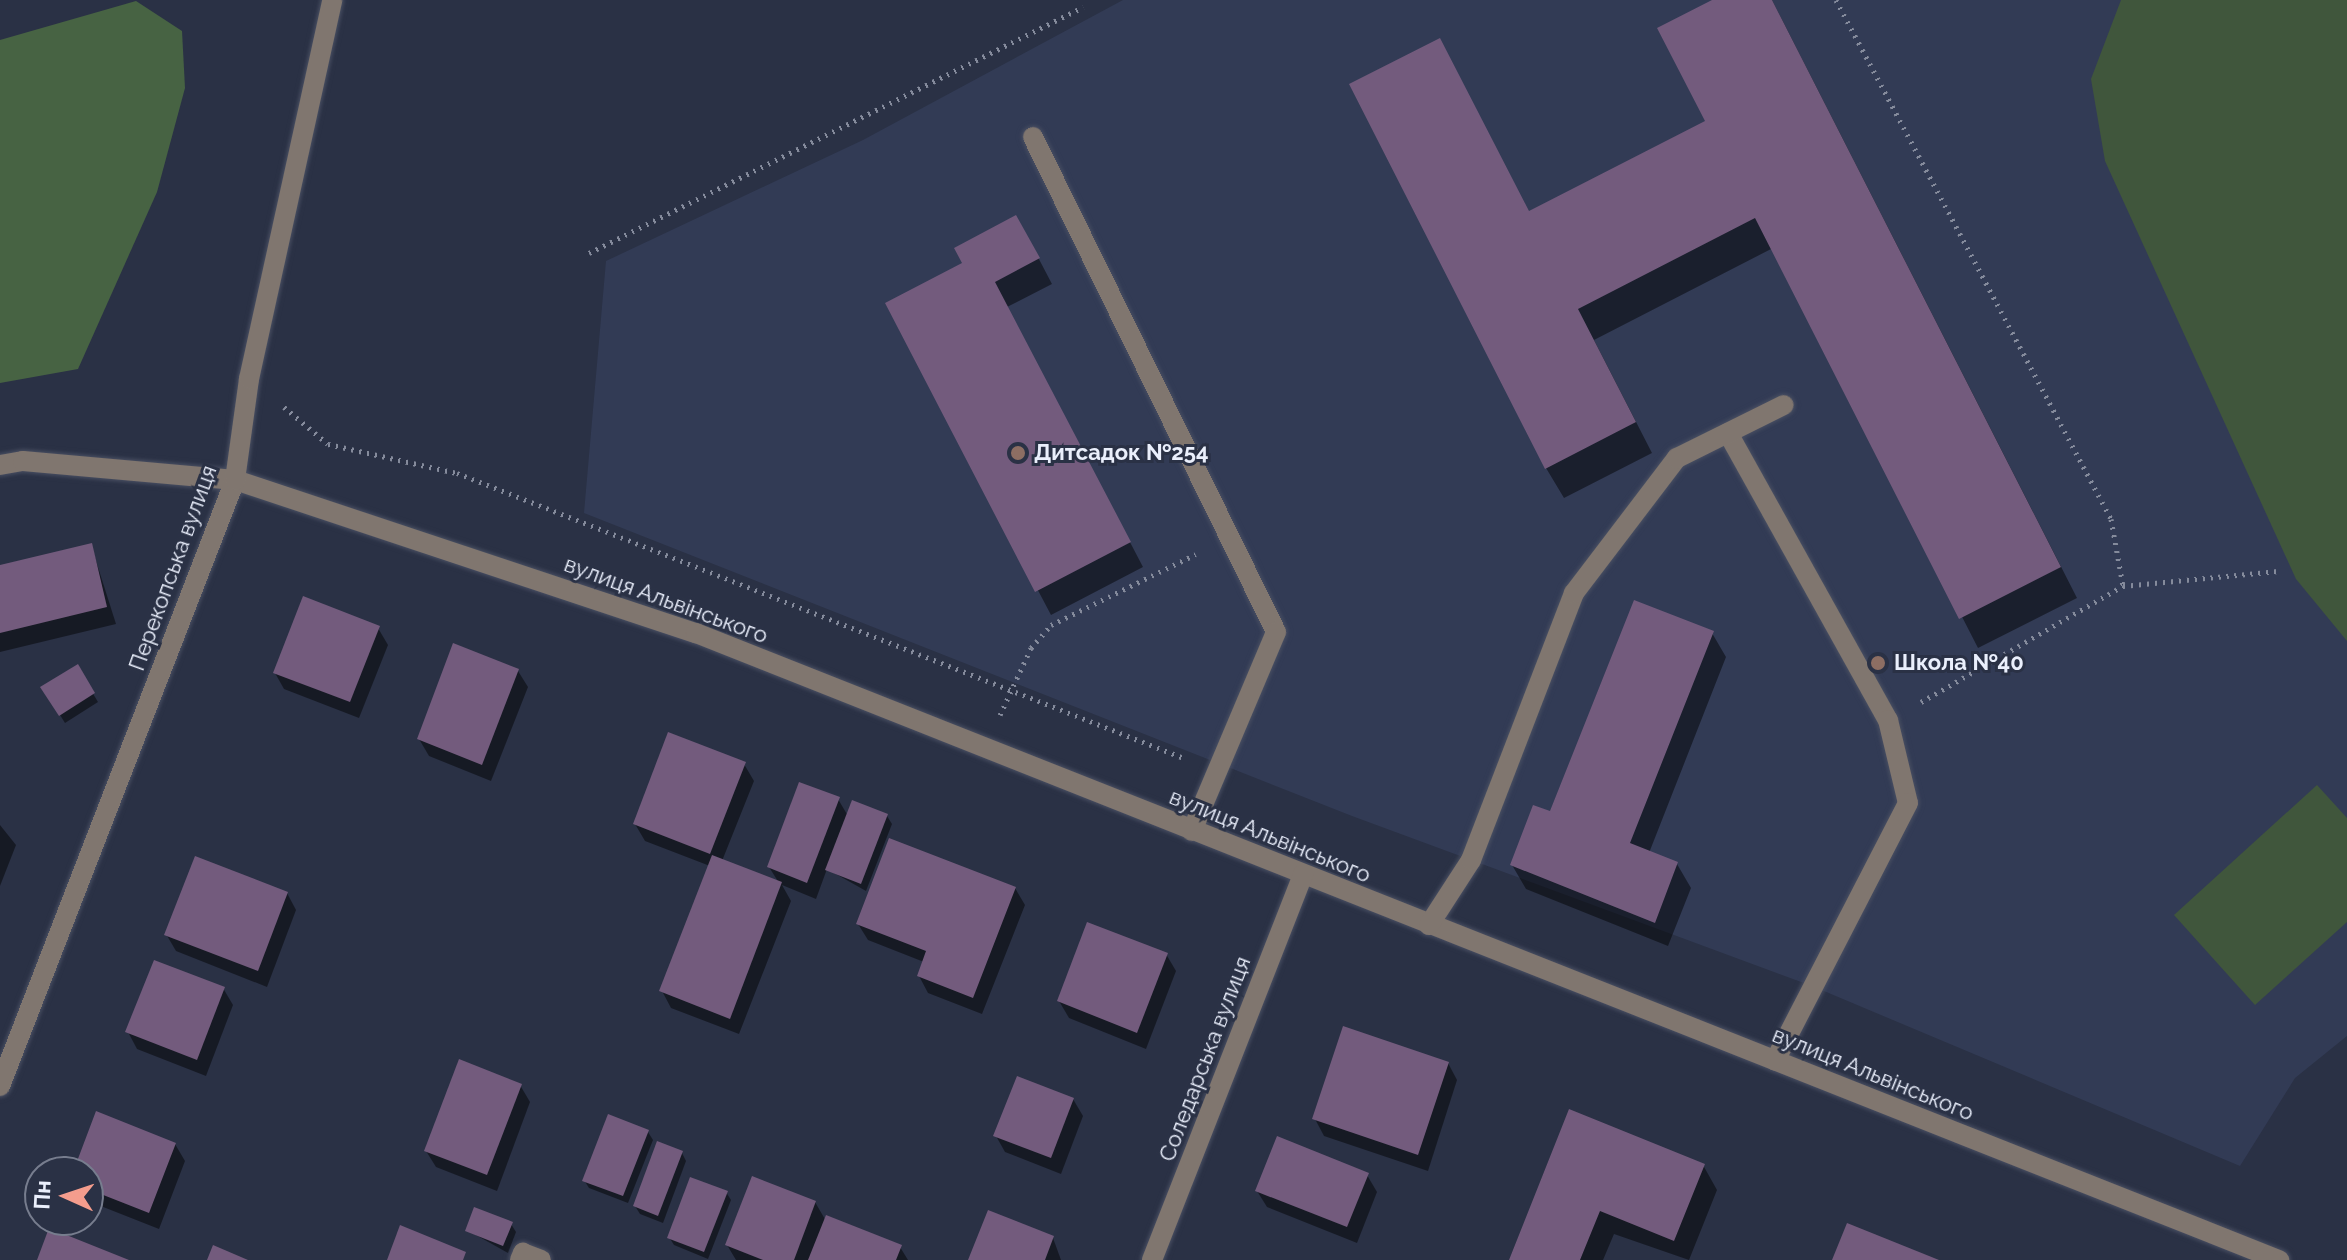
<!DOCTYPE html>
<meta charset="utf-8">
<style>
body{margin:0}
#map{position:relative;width:2347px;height:1260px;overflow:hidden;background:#2a3145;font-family:Raleway,sans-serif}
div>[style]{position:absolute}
.built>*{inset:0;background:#323b55}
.green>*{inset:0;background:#40563c}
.forest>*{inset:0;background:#476343}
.shadow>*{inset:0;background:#0007}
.building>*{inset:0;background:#735b7d}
.path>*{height:5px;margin-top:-2.5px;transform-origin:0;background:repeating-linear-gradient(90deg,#858b9c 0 2px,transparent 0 8px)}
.roads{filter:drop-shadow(0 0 2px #494f62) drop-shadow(0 0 2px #494f62)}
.minor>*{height:20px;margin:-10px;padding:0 10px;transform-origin:10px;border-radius:10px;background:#80766f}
.dots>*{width:22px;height:22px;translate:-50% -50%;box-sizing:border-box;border:4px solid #2a3145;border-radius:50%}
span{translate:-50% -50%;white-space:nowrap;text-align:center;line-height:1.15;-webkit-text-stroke:6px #2a3145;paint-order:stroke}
.poi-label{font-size:22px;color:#eaeffc;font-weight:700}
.left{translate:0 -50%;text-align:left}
.street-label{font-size:22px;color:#eaeffc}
.north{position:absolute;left:24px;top:1156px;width:80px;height:80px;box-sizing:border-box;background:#2a3145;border:2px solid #777d8e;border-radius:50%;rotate:273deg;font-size:22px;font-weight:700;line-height:32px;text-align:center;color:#eaeffc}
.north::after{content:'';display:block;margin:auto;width:28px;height:36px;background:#f59d8d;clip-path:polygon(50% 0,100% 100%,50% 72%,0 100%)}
</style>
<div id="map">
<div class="built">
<i style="clip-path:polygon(1123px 0,2347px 0,2347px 1036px,2295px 1078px,2240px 1166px,1812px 986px,1352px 816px,584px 513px,606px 261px,863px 140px)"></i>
</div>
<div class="green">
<i style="clip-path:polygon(2121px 0,2347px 0,2347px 641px,2296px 579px,2105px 161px,2091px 79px)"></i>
<i style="clip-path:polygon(2317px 785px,2347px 818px,2347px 922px,2255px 1005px,2174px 915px)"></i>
</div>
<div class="forest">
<i style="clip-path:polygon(136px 1px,182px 31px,185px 88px,157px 192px,78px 369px,0 383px,0 40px)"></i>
</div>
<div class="shadow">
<i style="clip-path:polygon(1716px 0,1772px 0,2077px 598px,1978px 648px,1773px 248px,1594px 340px,1652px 453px,1564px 498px,1546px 468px,1529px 213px,1707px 122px)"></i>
<i style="clip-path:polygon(1030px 242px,1052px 284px,1007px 307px,1143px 567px,1051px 615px,887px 304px)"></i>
<i style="clip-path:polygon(91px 545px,116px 624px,0 652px,0 567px)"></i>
<i style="clip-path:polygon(378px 628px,388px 645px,359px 718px,284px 689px,275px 673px)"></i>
<i style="clip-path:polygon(1712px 633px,1726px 657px,1649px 853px,1677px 864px,1691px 888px,1668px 946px,1526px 889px,1512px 865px)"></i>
<i style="clip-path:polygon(77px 667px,98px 702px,65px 723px,43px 688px)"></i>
<i style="clip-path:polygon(518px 671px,528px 687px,491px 781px,429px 756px,419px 739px)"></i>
<i style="clip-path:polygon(744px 764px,754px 781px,722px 861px,779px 883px,769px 867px,838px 799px,848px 816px,887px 816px,892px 824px,866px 891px,827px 869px,816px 899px,782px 885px,791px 901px,739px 1034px,671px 1008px,662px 991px,710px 866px,645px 841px,635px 824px)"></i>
<i style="clip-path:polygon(0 825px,16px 845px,0 886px)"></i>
<i style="clip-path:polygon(1015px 888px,1025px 905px,982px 1014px,928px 993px,919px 976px,924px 962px,868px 940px,858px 924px)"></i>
<i style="clip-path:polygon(287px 893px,296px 910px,267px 987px,176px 951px,166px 934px)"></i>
<i style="clip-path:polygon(1166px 954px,1176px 971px,1146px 1049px,1069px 1018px,1059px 1001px)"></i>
<i style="clip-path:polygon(223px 988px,233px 1005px,206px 1076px,137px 1049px,128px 1032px)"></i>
<i style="clip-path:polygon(1448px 1063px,1457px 1080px,1428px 1171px,1324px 1136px,1315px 1119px)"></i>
<i style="clip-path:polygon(520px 1085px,530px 1102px,497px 1191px,436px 1167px,426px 1151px)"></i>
<i style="clip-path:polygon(1073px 1099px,1083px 1116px,1061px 1174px,1005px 1152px,996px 1136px)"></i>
<i style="clip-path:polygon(1570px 1111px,1703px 1165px,1717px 1190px,1689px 1260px,1614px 1234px,1603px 1260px,1511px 1260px)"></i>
<i style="clip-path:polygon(648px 1132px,653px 1140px,628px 1203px,589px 1188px,584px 1180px)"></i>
<i style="clip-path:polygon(175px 1144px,185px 1161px,159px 1229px,88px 1201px,88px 1172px,75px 1172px)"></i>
<i style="clip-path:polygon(682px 1153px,686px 1161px,663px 1223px,640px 1214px,635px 1206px)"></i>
<i style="clip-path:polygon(1367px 1175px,1377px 1192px,1357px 1243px,1267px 1207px,1257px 1191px)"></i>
<i style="clip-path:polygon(726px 1192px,731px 1200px,708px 1259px,674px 1245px,669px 1237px)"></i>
<i style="clip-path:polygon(815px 1202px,826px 1221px,900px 1247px,908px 1260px,736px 1260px,727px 1245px)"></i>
<i style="clip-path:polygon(511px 1224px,516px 1232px,508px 1253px,467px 1230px)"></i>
<i style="clip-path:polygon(1053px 1238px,1061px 1260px,970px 1260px)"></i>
</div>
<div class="building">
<i style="clip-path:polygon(1712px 0,1772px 0,2061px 567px,1959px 619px,1755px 218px,1578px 309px,1636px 422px,1545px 469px,1349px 84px,1440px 38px,1529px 211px,1705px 121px,1657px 28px)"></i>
<i style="clip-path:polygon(1016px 215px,1040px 258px,995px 282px,1131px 542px,1035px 592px,885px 303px,962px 263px,954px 248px)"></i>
<i style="clip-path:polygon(92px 543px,107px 607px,0 633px,0 565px)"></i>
<i style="clip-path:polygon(303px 596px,380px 626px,350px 702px,273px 673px)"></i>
<i style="clip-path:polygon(1634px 600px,1714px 631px,1630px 843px,1678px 862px,1655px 923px,1510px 865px,1533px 805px,1550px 811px)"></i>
<i style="clip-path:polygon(453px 643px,519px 669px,482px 765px,417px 739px)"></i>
<i style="clip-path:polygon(78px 664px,95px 693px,59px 716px,40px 687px)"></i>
<i style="clip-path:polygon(668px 732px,746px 762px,710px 854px,633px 824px)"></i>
<i style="clip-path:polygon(799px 782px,840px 797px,807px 883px,767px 867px)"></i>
<i style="clip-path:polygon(852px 800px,888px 814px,861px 884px,825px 870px)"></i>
<i style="clip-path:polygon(889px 838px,1016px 887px,973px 998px,917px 976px,926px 951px,856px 924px)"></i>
<i style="clip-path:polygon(712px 855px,782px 882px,730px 1019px,659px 991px)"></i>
<i style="clip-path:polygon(195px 856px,288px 892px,258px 971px,164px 935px)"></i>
<i style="clip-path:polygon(1087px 922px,1168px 953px,1137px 1033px,1057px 1001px)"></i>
<i style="clip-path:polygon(154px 960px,225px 987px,197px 1060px,125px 1032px)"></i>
<i style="clip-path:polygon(1343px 1026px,1449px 1062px,1418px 1155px,1312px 1119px)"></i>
<i style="clip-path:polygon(459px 1059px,522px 1084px,487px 1175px,424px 1151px)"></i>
<i style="clip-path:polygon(1017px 1076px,1074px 1098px,1051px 1158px,993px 1136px)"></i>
<i style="clip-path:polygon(1569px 1109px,1705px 1164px,1674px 1241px,1600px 1211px,1580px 1260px,1509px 1260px)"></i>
<i style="clip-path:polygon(96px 1111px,176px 1143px,149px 1213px,88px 1189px,88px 1172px,73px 1172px)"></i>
<i style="clip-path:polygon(608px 1114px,649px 1130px,623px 1196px,582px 1181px)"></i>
<i style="clip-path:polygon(1277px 1136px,1369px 1173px,1347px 1227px,1255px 1191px)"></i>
<i style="clip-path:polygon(657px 1141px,683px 1151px,658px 1216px,633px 1206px)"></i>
<i style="clip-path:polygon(752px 1176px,816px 1201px,794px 1260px,763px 1260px,725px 1245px)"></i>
<i style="clip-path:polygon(690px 1177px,728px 1191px,704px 1252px,667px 1238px)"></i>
<i style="clip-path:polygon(474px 1207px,513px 1222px,503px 1246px,465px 1231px)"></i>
<i style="clip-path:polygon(988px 1210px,1054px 1236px,1045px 1260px,968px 1260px)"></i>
<i style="clip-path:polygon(826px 1215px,902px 1245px,896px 1260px,808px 1260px)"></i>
<i style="clip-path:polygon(1847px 1223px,1939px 1260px,1832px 1260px)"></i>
<i style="clip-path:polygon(400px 1225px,466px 1252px,463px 1260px,387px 1260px)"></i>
<i style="clip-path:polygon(49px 1228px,129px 1260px,37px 1260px)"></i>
<i style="clip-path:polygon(213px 1245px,248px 1260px,207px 1260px)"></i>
</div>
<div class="path">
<i style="left:1836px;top:0;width:587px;rotate:62.08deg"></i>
<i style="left:2111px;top:519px;width:68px;rotate:79.8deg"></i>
<i style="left:589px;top:253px;width:552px;rotate:-26.47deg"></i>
<i style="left:284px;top:407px;width:57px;rotate:40.1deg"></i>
<i style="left:328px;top:444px;width:132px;rotate:12.7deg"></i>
<i style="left:457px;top:473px;width:781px;rotate:21.41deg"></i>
<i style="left:1921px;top:702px;width:233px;rotate:-29.9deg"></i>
<i style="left:2123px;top:586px;width:156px;rotate:-5.5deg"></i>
<i style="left:1000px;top:715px;width:74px;rotate:-65.2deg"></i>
<i style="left:1031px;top:648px;width:30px;rotate:-49deg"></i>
<i style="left:1051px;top:625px;width:161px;rotate:-26.1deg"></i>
</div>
<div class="roads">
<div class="minor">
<i style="left:1033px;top:137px;width:551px;rotate:63.85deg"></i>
<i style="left:1276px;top:632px;width:216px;rotate:112.9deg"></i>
<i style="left:1728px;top:433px;width:329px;rotate:60.9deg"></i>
<i style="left:1888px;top:720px;width:85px;rotate:76.5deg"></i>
<i style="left:1908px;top:803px;width:290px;rotate:117.3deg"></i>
<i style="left:0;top:465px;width:23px;rotate:-10deg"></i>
<i style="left:23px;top:461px;width:213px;rotate:5.1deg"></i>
<i style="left:235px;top:480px;width:486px;rotate:18.4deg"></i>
<i style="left:696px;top:633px;width:1703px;rotate:21.61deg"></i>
<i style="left:1429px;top:925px;width:77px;rotate:-57.1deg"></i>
<i style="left:1471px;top:860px;width:286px;rotate:-68.9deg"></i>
<i style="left:1574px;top:593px;width:170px;rotate:-52.7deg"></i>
<i style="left:1677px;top:458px;width:119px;rotate:-26.4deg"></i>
<i style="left:0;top:1086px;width:650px;rotate:-68.8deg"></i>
<i style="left:235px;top:480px;width:102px;rotate:-82.1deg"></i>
<i style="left:249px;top:379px;width:388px;rotate:-77.6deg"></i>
<i style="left:520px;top:1260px;width:8px;rotate:-67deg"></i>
<i style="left:523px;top:1253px;width:19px;rotate:21deg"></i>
<i style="left:1152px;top:1260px;width:414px;rotate:-68.6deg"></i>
</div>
</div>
<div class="dots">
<i style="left:1018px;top:453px;background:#8d6e63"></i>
<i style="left:1878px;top:663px;background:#8d6e63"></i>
</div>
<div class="poi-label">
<span class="left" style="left:1034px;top:453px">Дитсадок №254</span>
<span class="left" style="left:1894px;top:663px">Школа №40</span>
</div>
<div class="street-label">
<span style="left:173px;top:568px;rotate:-70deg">Перекопська вулиця</span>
<span style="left:666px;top:600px;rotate:20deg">вулиця Альвінського</span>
<span style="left:1270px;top:836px;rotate:22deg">вулиця Альвінського</span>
<span style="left:1205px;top:1059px;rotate:-69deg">Соледарська вулиця</span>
<span style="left:1873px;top:1074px;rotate:22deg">вулиця Альвінського</span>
</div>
<div class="north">Пн</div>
</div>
